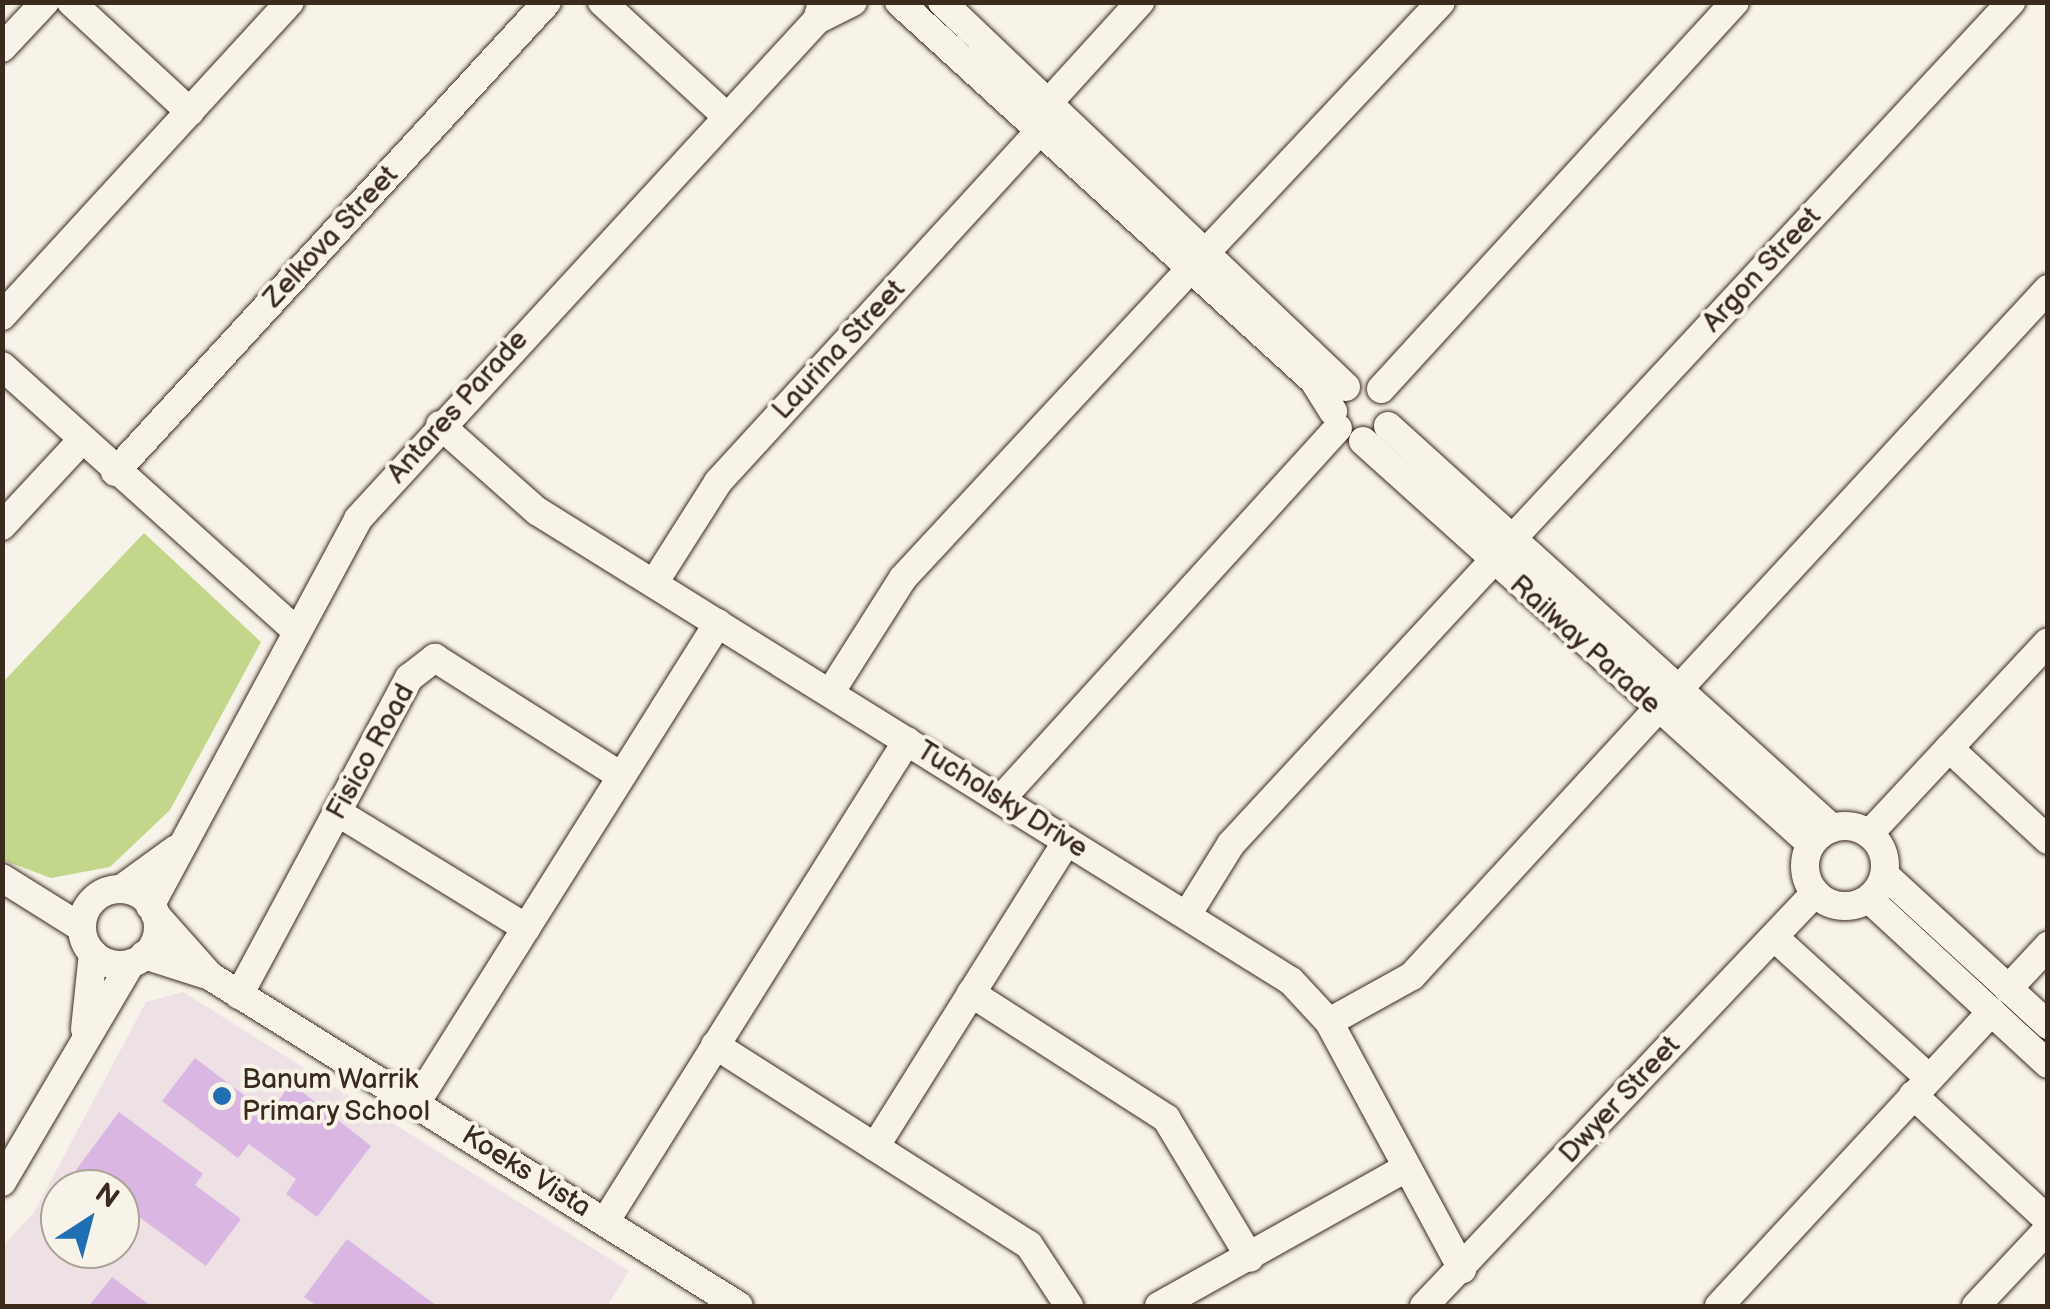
<!DOCTYPE html>
<style>
body{margin:0}
#map{position:relative;width:2050px;height:1309px;overflow:hidden;background:#f7f3e8;font-family:"Balsamiq Sans",sans-serif}
div>[style]{position:absolute}
.built>*{inset:0;background:#eee1e6}
.green>*{inset:0;background:#c3d78c}
.building>*{inset:0;background:#dab7e2}
.roads{filter:drop-shadow(0 0 2px #3b2a1e) drop-shadow(0 0 2px #3b2a1e)}
.minor>*{height:28px;margin:-14px;padding:0 14px;transform-origin:14px;border-radius:14px;background:#f7f3e8}
.minor>.ring{margin:-14px;padding:0;box-sizing:content-box;background:none;border:28px solid #f7f3e8;border-radius:50%}
.dots>*{width:28px;height:28px;translate:-50% -50%;box-sizing:border-box;border:5px solid #f7f3e8;border-radius:50%}
span{translate:-50% -50%;white-space:nowrap;text-align:center;line-height:1.15;-webkit-text-stroke:8px #f7f3e8;paint-order:stroke}
.street-label{font-size:28px;color:#3b2a1e}
.poi-label{font-size:28px;color:#3b2a1e}
.left{translate:0 -50%;text-align:left}
.frame{position:absolute;inset:0;border:5px solid #3b2a1e;pointer-events:none}
.north{position:absolute;left:40px;top:1169px;width:100px;height:100px;box-sizing:border-box;background:#f7f3e8;border:2px solid #aca397;border-radius:50%;rotate:36deg;font-size:28px;font-weight:700;line-height:40px;text-align:center;color:#3b2a1e}
.north::after{content:'';display:block;margin:auto;width:35px;height:45px;background:#1f6fb2;clip-path:polygon(50% 0,100% 100%,50% 72%,0 100%)}
</style>
<div id="map">
<div class="built">
<i style="clip-path:polygon(evenodd,183px 992px,629px 1271px,607px 1306px,3px 1306px,2px 1246px,33px 1214px,146px 1002px,183px 992px,60px 1189px,120px 1189px,120px 1249px,60px 1249px,60px 1189px)"></i>
</div>
<div class="green">
<i style="clip-path:polygon(144px 533px,261px 642px,170px 810px,110px 867px,51px 878px,3px 860px,3px 682px)"></i>
</div>
<div class="building">
<i style="clip-path:polygon(195px 1058px,269px 1114px,291px 1083px,371px 1146px,317px 1217px,286px 1194px,296px 1179px,249px 1144px,238px 1158px,162px 1101px)"></i>
<i style="clip-path:polygon(119px 1112px,203px 1174px,195px 1185px,241px 1219px,206px 1266px,120px 1203px,120px 1189px,101px 1189px,76px 1170px)"></i>
<i style="clip-path:polygon(347px 1239px,437px 1306px,317px 1306px,304px 1297px)"></i>
<i style="clip-path:polygon(112px 1277px,151px 1306px,89px 1306px)"></i>
</div>
<div class="roads">
<div class="minor">
<i style="left:71px;top:2px;width:162px;rotate:42.7deg"></i>
<i style="left:602px;top:2px;width:170px;rotate:42.6deg"></i>
<i style="left:899px;top:2px;width:562px;rotate:42.4deg"></i>
<i style="left:1314px;top:381px;width:36px;rotate:58deg"></i>
<i style="left:942px;top:2px;width:558px;rotate:43.62deg"></i>
<i style="left:817px;top:20px;width:40px;rotate:-26.6deg"></i>
<i style="left:2px;top:48px;width:63px;rotate:-46.9deg"></i>
<i style="left:1050px;top:101px;width:134px;rotate:-47.7deg"></i>
<i style="left:1210px;top:248px;width:337px;rotate:-46.8deg"></i>
<i style="left:2px;top:316px;width:426px;rotate:-47.5deg"></i>
<i style="left:2px;top:366px;width:393px;rotate:42deg"></i>
<i style="left:1381px;top:389px;width:524px;rotate:-47.55deg"></i>
<i style="left:440px;top:425px;width:130px;rotate:41.6deg"></i>
<i style="left:537px;top:511px;width:888px;rotate:31.94deg"></i>
<i style="left:1291px;top:981px;width:56px;rotate:47.2deg"></i>
<i style="left:1329px;top:1022px;width:281px;rotate:61.7deg"></i>
<i style="left:1388px;top:426px;width:599px;rotate:42.16deg"></i>
<i style="left:1363px;top:441px;width:603px;rotate:41.97deg"></i>
<i style="left:115px;top:472px;width:638px;rotate:-47.41deg"></i>
<i style="left:2px;top:526px;width:116px;rotate:-47.1deg"></i>
<i style="left:1513px;top:538px;width:732px;rotate:-47.1deg"></i>
<i style="left:654px;top:583px;width:120px;rotate:-57.6deg"></i>
<i style="left:718px;top:482px;width:478px;rotate:-47.5deg"></i>
<i style="left:1677px;top:691px;width:547px;rotate:-47.3deg"></i>
<i style="left:830px;top:693px;width:136px;rotate:-57.6deg"></i>
<i style="left:903px;top:578px;width:422px;rotate:-47.1deg"></i>
<i style="left:1949px;top:748px;width:135px;rotate:42.9deg"></i>
<i style="left:1001px;top:799px;width:501px;rotate:-47.75deg"></i>
<i style="left:337px;top:812px;width:222px;rotate:31.5deg"></i>
<i class="ring" style="left:1805px;top:826px;width:52px;height:52px"></i>
<i style="left:1869px;top:834px;width:262px;rotate:-47deg"></i>
<i style="left:1885px;top:875px;width:222px;rotate:42.6deg"></i>
<i style="left:2px;top:878px;width:94px;rotate:32deg"></i>
<i style="left:121px;top:889px;width:68px;rotate:-36deg"></i>
<i class="ring" style="left:82px;top:889px;width:48px;height:48px"></i>
<i style="left:1869px;top:899px;width:243px;rotate:42.7deg"></i>
<i style="left:150px;top:906px;width:439px;rotate:-61.7deg"></i>
<i style="left:358px;top:519px;width:678px;rotate:-47.39deg"></i>
<i style="left:817px;top:20px;width:19px;rotate:-74deg"></i>
<i style="left:155px;top:914px;width:83px;rotate:48.4deg"></i>
<i style="left:1187px;top:915px;width:84px;rotate:-58.2deg"></i>
<i style="left:1231px;top:844px;width:384px;rotate:-47.2deg"></i>
<i style="left:1774px;top:937px;width:210px;rotate:42.3deg"></i>
<i style="left:144px;top:955px;width:69px;rotate:17.7deg"></i>
<i style="left:210px;top:976px;width:623px;rotate:31.96deg"></i>
<i style="left:2008px;top:989px;width:59px;rotate:-47.1deg"></i>
<i style="left:971px;top:993px;width:232px;rotate:32.7deg"></i>
<i style="left:1166px;top:1118px;width:163px;rotate:59deg"></i>
<i style="left:239px;top:995px;width:360px;rotate:-61.8deg"></i>
<i style="left:409px;top:678px;width:33px;rotate:-38deg"></i>
<i style="left:435px;top:658px;width:220px;rotate:32.4deg"></i>
<i style="left:1329px;top:1022px;width:95px;rotate:-29deg"></i>
<i style="left:1412px;top:976px;width:362px;rotate:-47.4deg"></i>
<i style="left:85px;top:1029px;width:76px;rotate:-84deg"></i>
<i style="left:715px;top:1045px;width:372px;rotate:32.5deg"></i>
<i style="left:1029px;top:1245px;width:73px;rotate:56.7deg"></i>
<i style="left:1913px;top:1095px;width:184px;rotate:42.8deg"></i>
<i style="left:416px;top:1103px;width:567px;rotate:-57.82deg"></i>
<i style="left:875px;top:1147px;width:361px;rotate:-57.9deg"></i>
<i style="left:2px;top:1182px;width:252px;rotate:-59.5deg"></i>
<i style="left:605px;top:1222px;width:568px;rotate:-57.88deg"></i>
<i style="left:1159px;top:1306px;width:283px;rotate:-29.2deg"></i>
<i style="left:1424px;top:1306px;width:569px;rotate:-46.57deg"></i>
<i style="left:1719px;top:1306px;width:401px;rotate:-47.2deg"></i>
<i style="left:1976px;top:1306px;width:105px;rotate:-46.9deg"></i>
</div>
</div>
<div class="dots">
<i style="left:222px;top:1096px;background:#1f6fb2"></i>
</div>
<div class="street-label">
<span style="left:331px;top:237px;rotate:-47deg">Zelkova Street</span>
<span style="left:1762px;top:270px;rotate:-47deg">Argon Street</span>
<span style="left:839px;top:350px;rotate:-47deg">Laurina Street</span>
<span style="left:458px;top:407px;rotate:-48deg">Antares Parade</span>
<span style="left:1585px;top:645px;rotate:42deg">Railway Parade</span>
<span style="left:371px;top:752px;rotate:-61deg">Fisico Road</span>
<span style="left:1002px;top:800px;rotate:32deg">Tucholsky Drive</span>
<span style="left:1620px;top:1100px;rotate:-47deg">Dwyer Street</span>
<span style="left:526px;top:1172px;rotate:32deg">Koeks Vista</span>
</div>
<div class="poi-label">
<span class="left" style="left:242px;top:1096px">Banum Warrik<br>Primary School</span>
</div>
<div class="frame"></div>
<div class="north">N</div>
</div>
